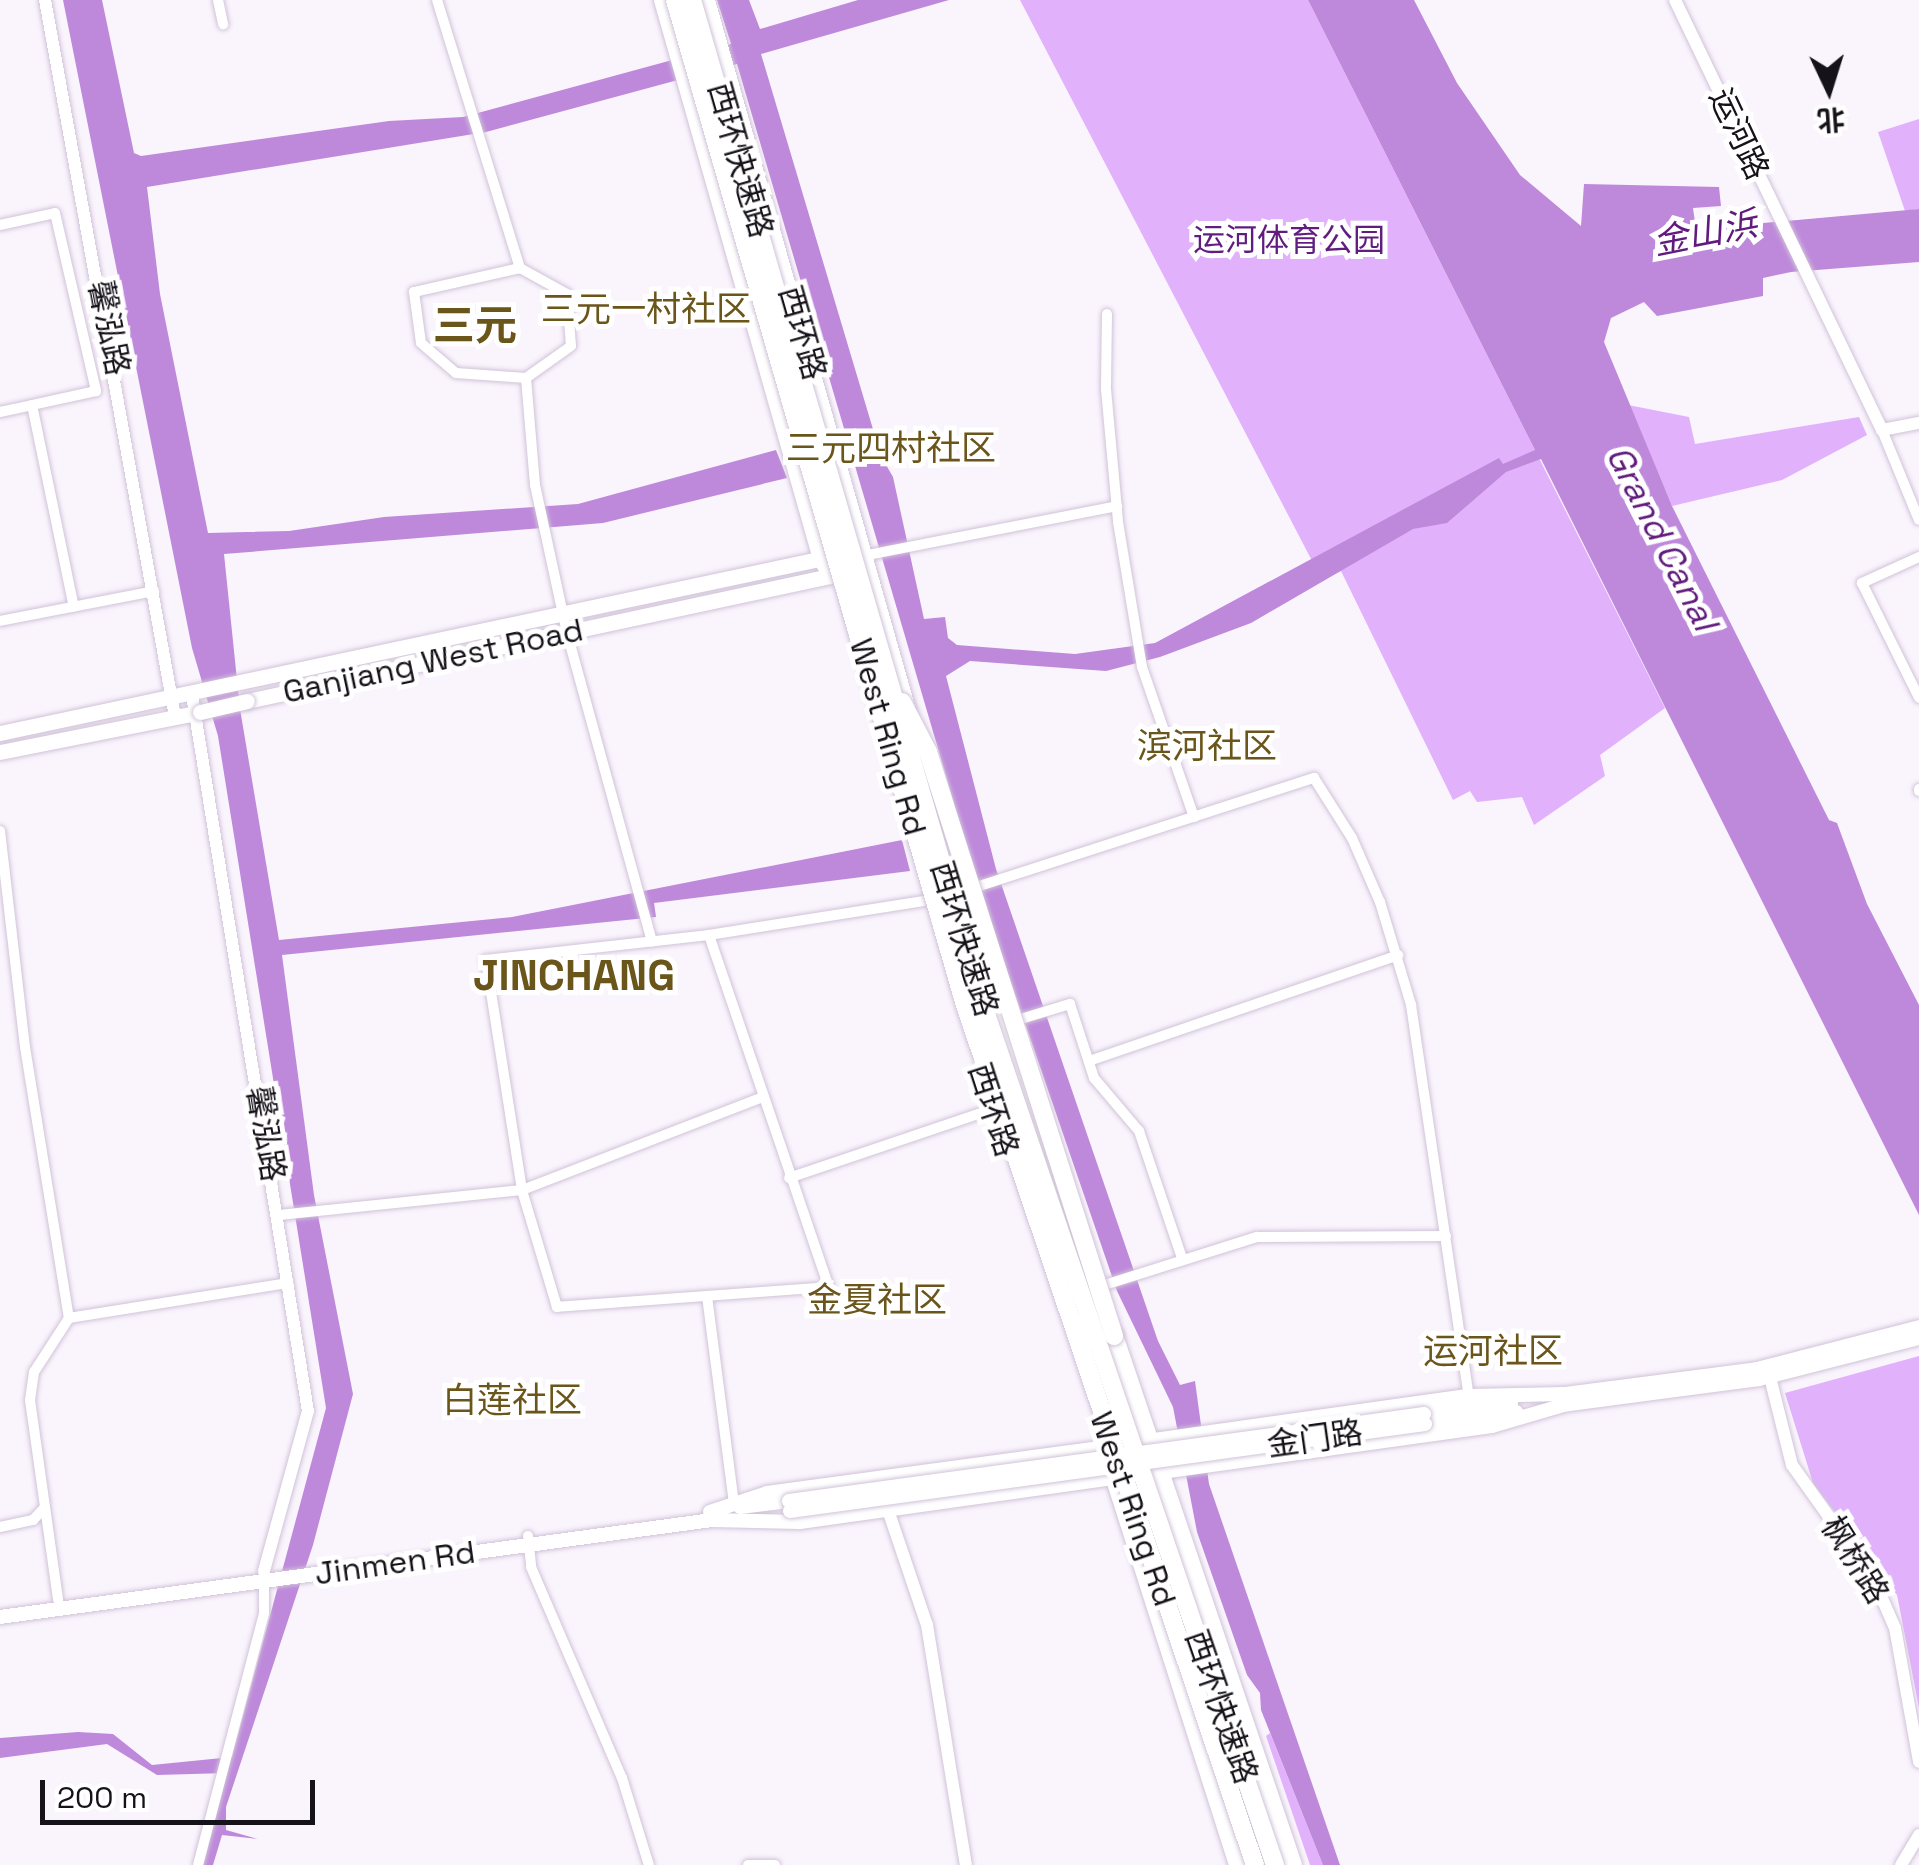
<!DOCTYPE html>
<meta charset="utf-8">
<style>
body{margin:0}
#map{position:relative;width:1919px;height:1865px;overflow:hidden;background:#faf4fd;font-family:"Space Grotesk","Noto Sans SC",sans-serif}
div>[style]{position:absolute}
.green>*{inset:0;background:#e1b1fc}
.water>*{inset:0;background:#be89db}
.roads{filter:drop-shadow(0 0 2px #d0c3d8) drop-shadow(0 0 2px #d0c3d8)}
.minor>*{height:10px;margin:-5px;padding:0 5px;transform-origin:5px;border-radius:5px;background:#fff}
.tertiary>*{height:12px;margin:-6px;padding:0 6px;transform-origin:6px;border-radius:6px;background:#fff}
.secondary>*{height:14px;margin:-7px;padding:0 7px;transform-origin:7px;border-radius:7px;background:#fff}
.primary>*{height:15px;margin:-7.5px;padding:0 7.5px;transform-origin:7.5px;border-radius:7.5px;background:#fff}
.trunk>*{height:18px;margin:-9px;padding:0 9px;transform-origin:9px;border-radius:9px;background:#fff}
.bridges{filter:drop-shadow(0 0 2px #d0c3d8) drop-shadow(0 0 2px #d0c3d8)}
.secondary-bridge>*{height:14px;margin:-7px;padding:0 7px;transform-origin:7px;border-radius:7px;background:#fff}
.primary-bridge>*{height:15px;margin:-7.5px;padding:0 7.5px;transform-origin:7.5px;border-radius:7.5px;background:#fff}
.trunk-bridge>*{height:18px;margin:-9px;padding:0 9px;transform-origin:9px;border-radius:9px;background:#fff}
span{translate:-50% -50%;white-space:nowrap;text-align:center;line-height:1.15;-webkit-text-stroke:10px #fff;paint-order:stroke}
.street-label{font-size:32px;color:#161219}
.park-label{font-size:32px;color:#601c7e}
.water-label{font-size:35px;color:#601b7d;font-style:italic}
.neighbourhood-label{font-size:35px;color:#6a551a}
.district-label{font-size:42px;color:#6a551a;font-weight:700}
.north{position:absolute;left:1779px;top:40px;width:100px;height:100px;-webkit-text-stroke:8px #fff;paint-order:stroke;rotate:176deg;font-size:28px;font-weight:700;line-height:40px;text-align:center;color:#161219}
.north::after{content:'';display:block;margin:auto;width:35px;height:45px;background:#161219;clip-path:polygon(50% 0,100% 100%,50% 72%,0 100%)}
.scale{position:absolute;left:40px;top:1780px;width:275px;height:45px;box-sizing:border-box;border:5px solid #161219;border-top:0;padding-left:12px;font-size:30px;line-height:35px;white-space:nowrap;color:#161219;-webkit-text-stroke:8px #fff;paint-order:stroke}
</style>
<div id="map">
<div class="green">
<i style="clip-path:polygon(1020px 0,1308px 0,1665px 708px,1600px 755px,1605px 776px,1534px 825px,1522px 797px,1477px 802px,1470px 791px,1453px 800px,1341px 571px,1322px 580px)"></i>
<i style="clip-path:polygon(1919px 119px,1919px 209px,1905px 211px,1878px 132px)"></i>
<i style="clip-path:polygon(1628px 405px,1689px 417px,1695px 444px,1859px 417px,1867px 435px,1782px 480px,1672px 506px)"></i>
<i style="clip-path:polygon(1919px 1356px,1919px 1708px,1897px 1595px,1813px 1483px,1785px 1393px)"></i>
<i style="clip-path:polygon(1270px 1733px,1323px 1865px,1310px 1865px,1266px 1736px)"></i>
</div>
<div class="water">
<i style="clip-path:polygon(63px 0,102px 0,134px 153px,141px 156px,389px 121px,463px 117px,731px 44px,717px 0,749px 0,760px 29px,858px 0,949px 0,761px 54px,881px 456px,893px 477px,924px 619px,945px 617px,948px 638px,957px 645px,1075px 654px,1155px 643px,1499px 458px,1503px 464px,1535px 450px,1308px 0,1414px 0,1457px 83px,1520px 175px,1581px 226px,1584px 184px,1719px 187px,1721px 206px,1693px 208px,1696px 229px,1919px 209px,1919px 262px,1791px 272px,1763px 278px,1763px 296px,1657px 316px,1644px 302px,1611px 318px,1604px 342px,1672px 506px,1829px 820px,1837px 823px,1867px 904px,1919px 1005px,1919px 1215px,1541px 459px,1506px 472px,1447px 523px,1413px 529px,1251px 623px,1160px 657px,1106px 671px,970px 661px,946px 676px,996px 869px,1158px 1341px,1180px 1385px,1195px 1381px,1209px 1484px,1340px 1865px,1323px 1865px,1261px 1710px,1260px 1693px,1247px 1675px,1197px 1532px,1173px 1407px,1117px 1291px,981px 895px,737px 64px,486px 132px,147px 187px,160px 294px,208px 533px,289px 531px,384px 517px,578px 504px,776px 450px,787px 478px,603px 523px,224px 554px,240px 709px,279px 940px,512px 917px,902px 840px,910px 871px,654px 903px,656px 917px,282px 955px,314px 1195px,353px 1394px,313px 1545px,226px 1807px,226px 1830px,258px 1839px,222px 1835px,213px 1865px,203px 1865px,227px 1773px,157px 1775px,107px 1744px,0 1758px,0 1738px,78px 1732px,113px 1734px,152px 1765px,232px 1757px,326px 1408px,218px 736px,192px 648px)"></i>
</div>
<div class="roads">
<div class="minor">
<i style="left:218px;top:0;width:25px;rotate:78deg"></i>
<i style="left:437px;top:0;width:281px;rotate:72.8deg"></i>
<i style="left:520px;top:268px;width:54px;rotate:29deg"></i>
<i style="left:567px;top:294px;width:52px;rotate:85.6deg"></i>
<i style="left:571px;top:346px;width:55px;rotate:144.6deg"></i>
<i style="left:526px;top:378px;width:107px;rotate:85.2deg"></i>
<i style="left:535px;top:485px;width:151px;rotate:77.8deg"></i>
<i style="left:567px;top:633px;width:320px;rotate:74.6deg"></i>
<i style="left:0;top:225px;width:56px;rotate:-12.3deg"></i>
<i style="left:55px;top:213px;width:183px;rotate:77deg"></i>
<i style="left:96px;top:391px;width:66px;rotate:167.7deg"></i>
<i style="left:520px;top:268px;width:109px;rotate:167.2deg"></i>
<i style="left:414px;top:292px;width:51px;rotate:82.2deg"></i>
<i style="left:421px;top:343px;width:46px;rotate:40.6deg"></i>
<i style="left:456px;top:373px;width:70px;rotate:4.1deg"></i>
<i style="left:1107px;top:314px;width:75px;rotate:90.8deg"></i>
<i style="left:1106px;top:389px;width:134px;rotate:84.8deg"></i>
<i style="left:1118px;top:522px;width:147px;rotate:80.6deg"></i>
<i style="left:1142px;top:667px;width:159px;rotate:70.9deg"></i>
<i style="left:0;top:412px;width:33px;rotate:-12deg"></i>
<i style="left:32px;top:405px;width:206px;rotate:78.3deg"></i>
<i style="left:1882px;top:430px;width:97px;rotate:67.7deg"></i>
<i style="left:863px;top:556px;width:259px;rotate:-11.1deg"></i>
<i style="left:1919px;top:557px;width:63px;rotate:155.5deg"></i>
<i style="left:1862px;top:583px;width:128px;rotate:63.6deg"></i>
<i style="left:0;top:621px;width:157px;rotate:-11deg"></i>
<i style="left:1919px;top:789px;width:2px;rotate:90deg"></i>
<i style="left:0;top:831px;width:217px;rotate:83.4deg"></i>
<i style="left:25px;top:1047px;width:275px;rotate:80.8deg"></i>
<i style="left:69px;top:1318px;width:64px;rotate:122.9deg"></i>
<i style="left:34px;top:1372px;width:28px;rotate:98deg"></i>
<i style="left:30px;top:1400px;width:202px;rotate:82deg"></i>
<i style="left:967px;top:890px;width:365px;rotate:-17.9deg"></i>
<i style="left:1314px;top:778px;width:71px;rotate:57.7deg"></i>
<i style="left:1352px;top:838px;width:70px;rotate:66.4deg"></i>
<i style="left:1380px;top:902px;width:108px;rotate:73.2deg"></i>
<i style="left:1411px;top:1005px;width:395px;rotate:81.6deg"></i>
<i style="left:709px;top:935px;width:372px;rotate:71.2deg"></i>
<i style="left:829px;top:1287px;width:273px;rotate:175.8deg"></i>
<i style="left:557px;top:1307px;width:122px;rotate:-106.7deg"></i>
<i style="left:522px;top:1190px;width:233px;rotate:-98.9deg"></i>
<i style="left:486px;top:960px;width:224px;rotate:-6.4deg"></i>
<i style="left:709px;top:935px;width:230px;rotate:-9deg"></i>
<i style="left:1011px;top:1022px;width:62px;rotate:-17deg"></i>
<i style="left:1070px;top:1004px;width:78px;rotate:72deg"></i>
<i style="left:1094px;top:1078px;width:70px;rotate:49.7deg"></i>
<i style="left:1139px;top:1131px;width:134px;rotate:71.3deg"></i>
<i style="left:1089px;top:1061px;width:327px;rotate:-18.9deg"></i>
<i style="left:789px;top:1178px;width:215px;rotate:-18.7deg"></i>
<i style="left:279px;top:1215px;width:244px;rotate:-5.9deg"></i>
<i style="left:522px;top:1190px;width:255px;rotate:-21.1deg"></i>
<i style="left:1095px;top:1288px;width:170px;rotate:-17.5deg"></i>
<i style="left:1257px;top:1237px;width:189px;rotate:-0.3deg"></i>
<i style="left:707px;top:1296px;width:209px;rotate:82.6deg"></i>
<i style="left:69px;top:1318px;width:222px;rotate:-9.1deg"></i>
<i style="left:0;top:1527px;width:34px;rotate:-12deg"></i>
<i style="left:33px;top:1520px;width:16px;rotate:-47deg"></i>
<i style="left:528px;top:1536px;width:31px;rotate:84deg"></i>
<i style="left:531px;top:1567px;width:230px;rotate:66.7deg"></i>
<i style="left:622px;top:1778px;width:91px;rotate:72.8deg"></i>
<i style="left:198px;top:1865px;width:260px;rotate:-75.3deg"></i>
<i style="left:264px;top:1613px;width:38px;rotate:-90deg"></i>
<i style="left:748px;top:1865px;width:27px"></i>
</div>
<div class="tertiary">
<i style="left:45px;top:0;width:729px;rotate:79.72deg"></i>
<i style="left:1675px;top:0;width:477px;rotate:64.3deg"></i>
<i style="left:1882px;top:430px;width:38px;rotate:-11deg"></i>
<i style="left:192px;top:695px;width:725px;rotate:80.8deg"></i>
<i style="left:308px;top:1411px;width:166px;rotate:105.4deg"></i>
<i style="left:1768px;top:1369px;width:99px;rotate:76deg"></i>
<i style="left:1792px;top:1465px;width:141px;rotate:54.5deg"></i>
<i style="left:1874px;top:1580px;width:52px;rotate:66.4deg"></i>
<i style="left:1895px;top:1628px;width:136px;rotate:79.8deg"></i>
<i style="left:888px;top:1510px;width:121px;rotate:71.3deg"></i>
<i style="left:927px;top:1625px;width:243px;rotate:80.8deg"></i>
<i style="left:1901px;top:1865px;width:35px;rotate:-59deg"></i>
</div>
<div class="secondary">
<i style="left:1557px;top:1395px;width:202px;rotate:-7.4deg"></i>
<i style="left:1757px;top:1369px;width:167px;rotate:-14.5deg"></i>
<i style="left:1562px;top:1405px;width:199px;rotate:-7.5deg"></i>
<i style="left:1759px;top:1379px;width:165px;rotate:-14.4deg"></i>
<i style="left:1424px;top:1414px;width:88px;rotate:-7.9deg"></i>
<i style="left:1425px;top:1424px;width:92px;rotate:-7.5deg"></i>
<i style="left:1140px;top:1442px;width:332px;rotate:-8deg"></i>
<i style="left:1469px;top:1396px;width:97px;rotate:-1.2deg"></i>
<i style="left:1154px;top:1473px;width:341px;rotate:-7.9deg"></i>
<i style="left:1492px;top:1426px;width:78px;rotate:-16.3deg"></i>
<i style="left:740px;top:1507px;width:49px;rotate:-7deg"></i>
<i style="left:710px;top:1512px;width:60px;rotate:-18.4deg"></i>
<i style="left:767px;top:1493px;width:349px;rotate:-7.7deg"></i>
<i style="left:711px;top:1520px;width:89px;rotate:1.3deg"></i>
<i style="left:800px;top:1522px;width:325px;rotate:-8deg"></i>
<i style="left:0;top:1617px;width:726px;rotate:-7.76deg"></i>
</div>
<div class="primary">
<i style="left:707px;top:0;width:738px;rotate:74.19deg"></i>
<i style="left:247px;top:701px;width:605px;rotate:-12.11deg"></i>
<i style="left:0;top:733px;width:852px;rotate:-12deg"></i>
<i style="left:0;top:752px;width:204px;rotate:-11.3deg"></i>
<i style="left:933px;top:795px;width:627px;rotate:72.26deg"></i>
</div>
<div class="trunk">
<i style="left:663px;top:0;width:581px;rotate:74.12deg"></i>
<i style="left:822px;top:559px;width:19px;rotate:58deg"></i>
<i style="left:1114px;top:1336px;width:558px;rotate:71.31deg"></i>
<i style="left:1106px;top:1451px;width:435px;rotate:72.3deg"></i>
</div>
</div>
<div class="bridges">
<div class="secondary-bridge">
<i style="left:789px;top:1501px;width:641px;rotate:-7.8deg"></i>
<i style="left:790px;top:1511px;width:641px;rotate:-7.8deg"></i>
</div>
<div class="primary-bridge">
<i style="left:200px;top:712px;width:48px;rotate:-13.2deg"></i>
</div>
<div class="trunk-bridge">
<i style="left:675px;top:0;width:1043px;rotate:73.91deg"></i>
<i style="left:964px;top:1002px;width:911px;rotate:71.37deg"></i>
<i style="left:692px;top:0;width:1037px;rotate:73.87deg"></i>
<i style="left:980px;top:996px;width:918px;rotate:71.25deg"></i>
<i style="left:902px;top:702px;width:56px;rotate:62.5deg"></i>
<i style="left:928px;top:752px;width:613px;rotate:72.33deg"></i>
</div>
</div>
<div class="street-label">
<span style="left:1739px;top:134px;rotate:65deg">运河路</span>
<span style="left:740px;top:160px;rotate:74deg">西环快速路</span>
<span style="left:109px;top:328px;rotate:79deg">馨泓路</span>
<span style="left:802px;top:333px;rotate:74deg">西环路</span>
<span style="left:433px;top:661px;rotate:-12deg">Ganjiang West Road</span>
<span style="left:888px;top:737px;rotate:74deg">West Ring Rd</span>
<span style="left:964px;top:939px;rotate:73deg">西环快速路</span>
<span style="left:993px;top:1110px;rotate:72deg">西环路</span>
<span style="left:266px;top:1134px;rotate:81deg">馨泓路</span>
<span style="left:1315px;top:1439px;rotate:-8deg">金门路</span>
<span style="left:1133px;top:1509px;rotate:71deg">West Ring Rd</span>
<span style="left:1855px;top:1560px;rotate:58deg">枫桥路</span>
<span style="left:395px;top:1563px;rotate:-8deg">Jinmen Rd</span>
<span style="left:1221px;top:1707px;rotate:71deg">西环快速路</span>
</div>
<div class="park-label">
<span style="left:1289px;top:240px">运河体育公园</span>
</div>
<div class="water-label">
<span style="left:1705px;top:233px;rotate:-11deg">金山浜</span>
<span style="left:1662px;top:538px;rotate:63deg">Grand Canal</span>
</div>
<div class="neighbourhood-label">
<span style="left:646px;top:309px">三元一村社区</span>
<span style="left:891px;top:448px">三元四村社区</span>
<span style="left:1207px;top:746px">滨河社区</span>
<span style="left:877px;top:1300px">金夏社区</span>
<span style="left:1493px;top:1351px">运河社区</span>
<span style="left:512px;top:1400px">白莲社区</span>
</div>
<div class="district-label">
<span style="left:475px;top:326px">三元</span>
<span style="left:574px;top:976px">JINCHANG</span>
</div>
<div class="north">北</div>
<div class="scale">200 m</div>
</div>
